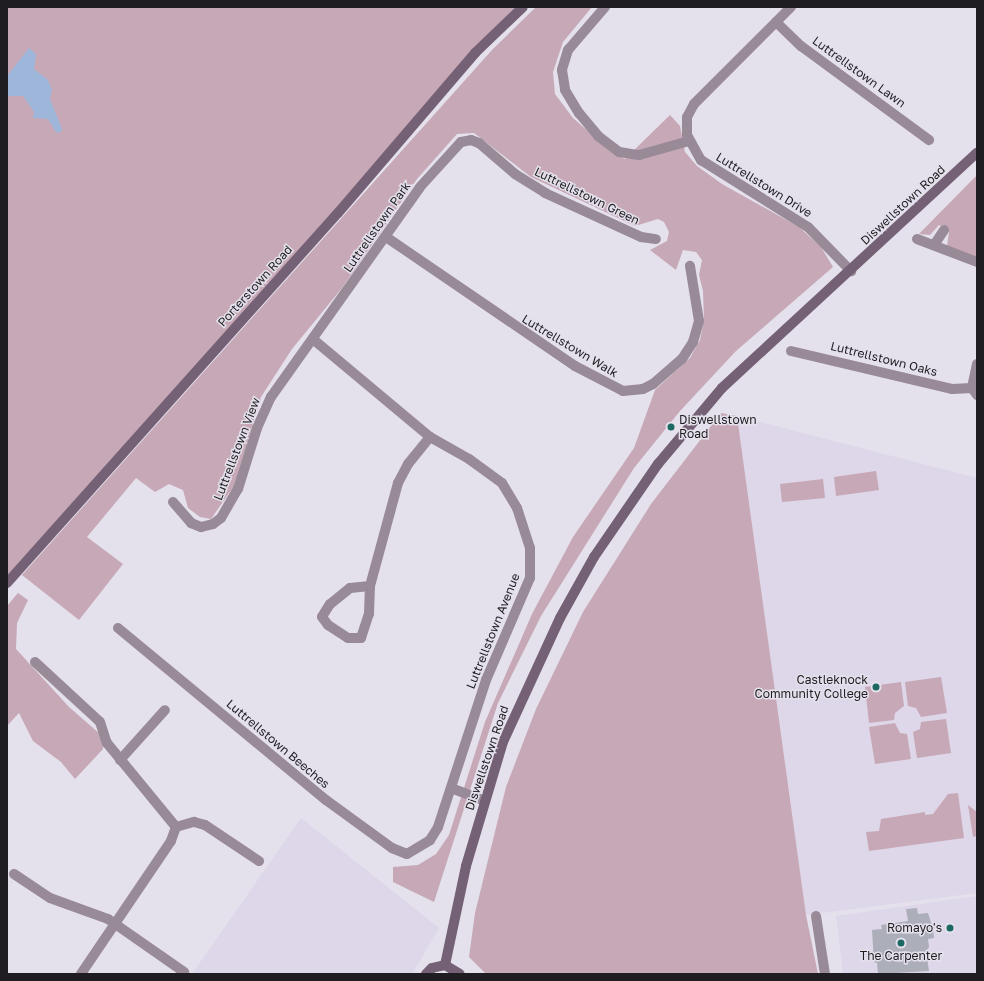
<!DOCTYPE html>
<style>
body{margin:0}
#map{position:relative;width:984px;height:981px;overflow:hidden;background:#e4e0ec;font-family:"Golos Text",sans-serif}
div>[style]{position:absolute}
.built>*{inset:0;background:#ded6e9}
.green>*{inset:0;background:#c7a8b6}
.water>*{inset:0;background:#9db6d9}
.building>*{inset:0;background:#acaeba}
.street>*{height:10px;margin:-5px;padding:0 5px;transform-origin:5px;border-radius:5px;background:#998a98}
.secondary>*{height:10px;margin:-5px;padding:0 5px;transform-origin:5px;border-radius:5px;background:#756175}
.dots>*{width:11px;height:11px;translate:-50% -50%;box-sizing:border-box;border:2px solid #e4e0ec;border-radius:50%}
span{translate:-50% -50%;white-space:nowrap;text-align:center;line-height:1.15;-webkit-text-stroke:3px #e4e0ec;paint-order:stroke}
.street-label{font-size:12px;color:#1f1d21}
.poi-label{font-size:12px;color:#1f1d21}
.left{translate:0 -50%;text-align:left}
.right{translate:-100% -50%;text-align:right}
.frame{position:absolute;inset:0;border:8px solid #1f1d21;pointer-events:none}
</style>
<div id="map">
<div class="built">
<i style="clip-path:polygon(737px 416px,977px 478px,977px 893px,806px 915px)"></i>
<i style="clip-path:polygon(301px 818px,439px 928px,412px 974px,192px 974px)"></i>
<i style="clip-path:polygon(977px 896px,977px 974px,843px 974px,836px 916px)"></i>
</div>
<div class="green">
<i style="clip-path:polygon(7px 7px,523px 7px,7px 578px)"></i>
<i style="clip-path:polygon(536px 7px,592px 7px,563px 42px,553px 72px,555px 94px,573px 118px,613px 153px,625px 159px,670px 115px,680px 126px,685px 152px,697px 166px,722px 184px,799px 227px,821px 247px,833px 267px,736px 351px,680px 411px,634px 468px,541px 616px,498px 703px,434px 902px,393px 882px,393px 867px,418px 865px,436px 854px,449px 835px,485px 722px,532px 614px,573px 537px,634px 448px,655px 390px,690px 358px,700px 340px,704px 320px,703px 291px,699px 275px,702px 260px,696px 252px,683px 250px,676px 270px,650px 250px,667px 241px,669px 232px,664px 222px,658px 219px,635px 226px,531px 177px,474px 133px,457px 134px,417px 179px,342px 288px,292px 349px,261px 397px,234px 486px,211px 519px,200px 517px,188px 508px,183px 490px,169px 484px,155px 492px,136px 478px,87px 537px,123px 564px,79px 620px,22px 575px,492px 50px)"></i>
<i style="clip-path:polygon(977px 175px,977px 257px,947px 246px,949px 232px,939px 225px,930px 235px,919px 234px)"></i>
<i style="clip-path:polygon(721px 413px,737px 416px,806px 915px,818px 974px,486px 974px,469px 957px,475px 913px,506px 787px,536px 709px,583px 612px,651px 504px)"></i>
<i style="clip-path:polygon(876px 471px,879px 490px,836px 496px,834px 477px)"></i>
<i style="clip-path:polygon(823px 479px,825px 498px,782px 502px,780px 484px)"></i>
<i style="clip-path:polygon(18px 593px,28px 600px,17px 623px,16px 649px,69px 707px,100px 734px,103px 740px,103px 749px,75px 779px,61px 762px,33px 741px,19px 713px,7px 726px,7px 606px)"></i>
<i style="clip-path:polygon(941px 677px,947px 713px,921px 717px,916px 708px,908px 706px,905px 682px)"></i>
<i style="clip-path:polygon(901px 682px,904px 706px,895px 713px,894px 720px,869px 723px,865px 687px)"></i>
<i style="clip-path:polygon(946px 719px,951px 753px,917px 758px,913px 732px,920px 729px,921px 722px)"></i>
<i style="clip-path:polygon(895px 723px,900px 733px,907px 734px,911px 759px,875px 764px,869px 727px)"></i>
<i style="clip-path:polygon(958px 793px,964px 838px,869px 851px,866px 832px,879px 831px,881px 819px,925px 812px,925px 815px,933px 814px,948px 794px)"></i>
<i style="clip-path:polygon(968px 805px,977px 812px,977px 836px,973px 837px)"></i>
</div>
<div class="water">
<i style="clip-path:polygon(29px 48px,36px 54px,34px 69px,48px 80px,52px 90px,50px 99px,62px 129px,60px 133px,56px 132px,48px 119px,33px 118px,34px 112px,23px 96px,7px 96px,7px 76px)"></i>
</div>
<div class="building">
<i style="clip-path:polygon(917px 908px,918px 914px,928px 913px,933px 929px,934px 938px,928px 939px,929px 947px,926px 951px,929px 971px,878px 974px,877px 963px,874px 962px,872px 930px,882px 929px,881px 925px,908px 921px,906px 909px)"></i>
</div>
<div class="street">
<i style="left:605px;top:7px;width:57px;rotate:130.7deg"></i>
<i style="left:568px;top:50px;width:21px;rotate:107deg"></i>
<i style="left:562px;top:70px;width:20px;rotate:81deg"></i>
<i style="left:565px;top:90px;width:27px;rotate:59deg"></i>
<i style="left:579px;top:113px;width:30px;rotate:50deg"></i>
<i style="left:598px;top:136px;width:26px;rotate:37deg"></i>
<i style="left:619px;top:152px;width:20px;rotate:9deg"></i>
<i style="left:639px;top:155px;width:52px;rotate:-15.6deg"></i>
<i style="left:791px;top:7px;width:137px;rotate:135deg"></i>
<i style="left:694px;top:104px;width:15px;rotate:118deg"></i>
<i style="left:687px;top:117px;width:18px;rotate:90deg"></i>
<i style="left:687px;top:135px;width:29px;rotate:61deg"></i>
<i style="left:701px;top:160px;width:126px;rotate:32.1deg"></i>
<i style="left:808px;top:227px;width:62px;rotate:45.7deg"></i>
<i style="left:776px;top:22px;width:35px;rotate:44deg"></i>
<i style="left:801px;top:46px;width:159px;rotate:36.3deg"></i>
<i style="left:386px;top:237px;width:229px;rotate:34.3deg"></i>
<i style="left:575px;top:366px;width:54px;rotate:27.5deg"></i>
<i style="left:623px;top:391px;width:20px;rotate:-6deg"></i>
<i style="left:643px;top:389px;width:11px;rotate:-27deg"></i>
<i style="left:653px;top:384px;width:38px;rotate:-41deg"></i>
<i style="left:682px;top:359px;width:20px;rotate:-57deg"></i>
<i style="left:693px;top:342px;width:22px;rotate:-74deg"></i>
<i style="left:699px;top:321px;width:56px;rotate:-99.3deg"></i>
<i style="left:917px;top:239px;width:64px;rotate:21deg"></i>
<i style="left:934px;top:245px;width:18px;rotate:-56deg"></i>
<i style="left:791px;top:351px;width:165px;rotate:13.3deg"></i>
<i style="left:952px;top:389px;width:20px;rotate:-3deg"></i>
<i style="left:977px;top:364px;width:25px;rotate:102deg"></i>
<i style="left:972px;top:388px;width:9px;rotate:54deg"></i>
<i style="left:173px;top:502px;width:28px;rotate:49deg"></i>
<i style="left:191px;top:523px;width:11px;rotate:22deg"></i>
<i style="left:201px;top:527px;width:12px;rotate:-14deg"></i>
<i style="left:213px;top:524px;width:10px;rotate:-37deg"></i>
<i style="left:221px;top:518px;width:34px;rotate:-60deg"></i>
<i style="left:238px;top:489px;width:64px;rotate:-72.7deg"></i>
<i style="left:257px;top:428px;width:34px;rotate:-66deg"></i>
<i style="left:271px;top:397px;width:257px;rotate:-54.6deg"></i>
<i style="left:420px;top:187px;width:61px;rotate:-47.7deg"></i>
<i style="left:461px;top:142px;width:10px;rotate:-11deg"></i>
<i style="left:471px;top:140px;width:9px;rotate:21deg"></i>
<i style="left:479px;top:143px;width:48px;rotate:40.7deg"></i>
<i style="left:515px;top:174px;width:36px;rotate:32deg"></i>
<i style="left:545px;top:193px;width:106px;rotate:24.6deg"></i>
<i style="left:641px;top:237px;width:15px;rotate:8deg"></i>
<i style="left:370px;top:586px;width:20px;rotate:174deg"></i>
<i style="left:350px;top:588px;width:26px;rotate:141deg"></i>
<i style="left:330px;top:604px;width:15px;rotate:122deg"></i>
<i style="left:322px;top:617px;width:10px;rotate:53deg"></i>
<i style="left:328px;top:625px;width:24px;rotate:33deg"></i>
<i style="left:348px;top:638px;width:13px"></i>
<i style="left:361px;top:638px;width:25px;rotate:-72deg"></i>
<i style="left:369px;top:614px;width:28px;rotate:-88deg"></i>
<i style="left:370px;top:586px;width:107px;rotate:-74.8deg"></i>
<i style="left:398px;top:483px;width:21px;rotate:-62deg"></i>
<i style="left:408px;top:464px;width:35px;rotate:-51deg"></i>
<i style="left:118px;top:628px;width:270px;rotate:39.6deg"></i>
<i style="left:326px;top:800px;width:82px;rotate:36deg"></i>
<i style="left:392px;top:848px;width:16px;rotate:22deg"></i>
<i style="left:407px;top:854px;width:27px;rotate:-31deg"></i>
<i style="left:430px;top:840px;width:15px;rotate:-58deg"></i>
<i style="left:438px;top:827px;width:155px;rotate:-71.9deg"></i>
<i style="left:486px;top:680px;width:111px;rotate:-66.7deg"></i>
<i style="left:530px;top:578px;width:30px;rotate:-90deg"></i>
<i style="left:530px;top:548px;width:42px;rotate:-108deg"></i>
<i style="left:517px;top:508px;width:29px;rotate:-121deg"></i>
<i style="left:502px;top:483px;width:41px;rotate:-144deg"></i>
<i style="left:469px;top:459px;width:45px;rotate:-150.6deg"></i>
<i style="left:430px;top:437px;width:153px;rotate:-140.1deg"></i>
<i style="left:35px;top:662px;width:88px;rotate:42.7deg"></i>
<i style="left:100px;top:722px;width:22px;rotate:72deg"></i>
<i style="left:107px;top:743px;width:109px;rotate:50.6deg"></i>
<i style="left:176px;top:827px;width:15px;rotate:110deg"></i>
<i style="left:171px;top:841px;width:161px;rotate:124.1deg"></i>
<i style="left:120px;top:760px;width:67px;rotate:-48deg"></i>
<i style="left:451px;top:788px;width:36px;rotate:21deg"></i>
<i style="left:176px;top:827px;width:19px;rotate:-16deg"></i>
<i style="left:194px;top:822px;width:11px;rotate:15deg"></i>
<i style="left:205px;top:825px;width:65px;rotate:33.7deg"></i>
<i style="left:14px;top:874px;width:43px;rotate:33.7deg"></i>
<i style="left:50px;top:898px;width:62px;rotate:19.9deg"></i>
<i style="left:108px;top:919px;width:93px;rotate:34.9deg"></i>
<i style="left:816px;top:916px;width:59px;rotate:81.2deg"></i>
</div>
<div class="secondary">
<i style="left:7px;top:583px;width:496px;rotate:-48.2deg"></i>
<i style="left:338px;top:213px;width:211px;rotate:-49.4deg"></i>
<i style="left:475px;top:53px;width:66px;rotate:-43.8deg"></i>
<i style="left:445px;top:965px;width:101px;rotate:-78deg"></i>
<i style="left:466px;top:866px;width:129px;rotate:-73.4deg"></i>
<i style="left:503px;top:742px;width:136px;rotate:-65.3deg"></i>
<i style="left:560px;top:618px;width:70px;rotate:-60.9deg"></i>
<i style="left:594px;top:557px;width:113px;rotate:-55.5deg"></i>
<i style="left:658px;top:464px;width:99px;rotate:-49.9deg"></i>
<i style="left:722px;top:388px;width:347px;rotate:-42.7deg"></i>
<i style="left:426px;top:974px;width:8px;rotate:-45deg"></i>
<i style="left:432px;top:968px;width:13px;rotate:-13deg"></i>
<i style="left:445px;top:965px;width:17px;rotate:31deg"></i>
</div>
<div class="dots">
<i style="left:671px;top:427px;background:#1c6862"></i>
<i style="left:876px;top:687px;background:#1c6862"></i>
<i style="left:950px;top:928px;background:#1c6862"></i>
<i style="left:901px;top:943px;background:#1c6862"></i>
</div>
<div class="street-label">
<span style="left:859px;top:72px;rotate:36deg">Luttrellstown Lawn</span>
<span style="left:764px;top:185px;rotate:32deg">Luttrellstown Drive</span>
<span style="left:587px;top:196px;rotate:26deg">Luttrellstown Green</span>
<span style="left:903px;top:205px;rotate:-43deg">Diswellstown Road</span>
<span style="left:377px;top:227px;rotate:-55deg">Luttrellstown Park</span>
<span style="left:255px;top:286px;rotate:-48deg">Porterstown Road</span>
<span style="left:570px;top:346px;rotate:31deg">Luttrellstown Walk</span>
<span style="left:884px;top:359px;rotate:14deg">Luttrellstown Oaks</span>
<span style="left:237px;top:449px;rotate:-69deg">Luttrellstown View</span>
<span style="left:493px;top:631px;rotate:-68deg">Luttrellstown Avenue</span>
<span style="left:278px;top:744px;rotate:40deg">Luttrellstown Beeches</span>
<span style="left:487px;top:758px;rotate:-71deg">Diswellstown Road</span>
</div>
<div class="poi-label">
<span class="left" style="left:679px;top:427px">Diswellstown<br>Road</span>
<span class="right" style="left:868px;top:687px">Castleknock<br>Community College</span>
<span class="right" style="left:942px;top:928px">Romayo's</span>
<span style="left:901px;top:956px">The Carpenter</span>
</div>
<div class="frame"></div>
</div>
